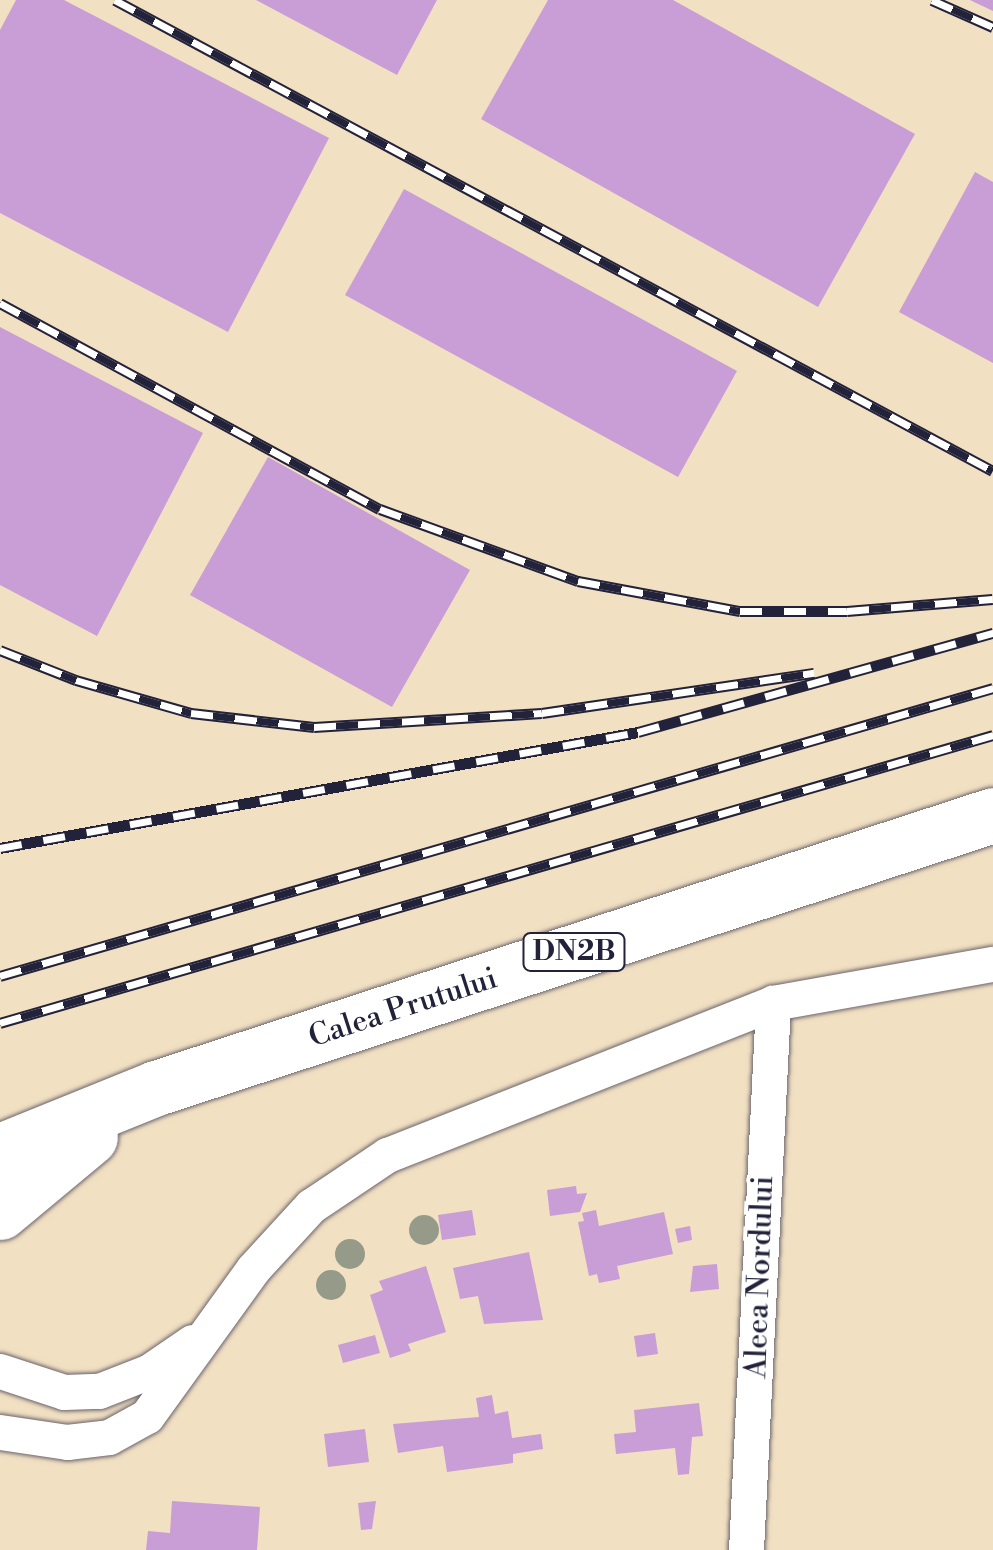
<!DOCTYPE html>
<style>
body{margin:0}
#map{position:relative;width:993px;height:1550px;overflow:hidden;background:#f2e0c3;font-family:"Libre Bodoni",serif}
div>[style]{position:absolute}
.building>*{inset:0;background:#c99dd5}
.roads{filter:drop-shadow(0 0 2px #6b646b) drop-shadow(0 0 2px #6b646b)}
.street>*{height:35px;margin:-17.5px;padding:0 17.5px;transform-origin:17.5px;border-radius:17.5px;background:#fff}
.highway>*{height:55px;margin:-27.5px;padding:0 27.5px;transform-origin:27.5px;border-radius:27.5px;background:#fff}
.rail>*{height:11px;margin-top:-5.5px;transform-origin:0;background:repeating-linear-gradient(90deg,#fff 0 22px,#22223b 0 44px);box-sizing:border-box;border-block:2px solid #22223b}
.trees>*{width:30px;height:30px;margin:-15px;border-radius:50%;background:#969b89}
span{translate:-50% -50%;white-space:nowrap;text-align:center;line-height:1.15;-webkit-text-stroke:8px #fff;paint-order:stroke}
.shield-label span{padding:2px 8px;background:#fff;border:2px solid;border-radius:8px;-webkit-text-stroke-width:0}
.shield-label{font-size:28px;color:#22223b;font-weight:700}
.street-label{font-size:30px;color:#22223b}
</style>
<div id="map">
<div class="building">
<i style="clip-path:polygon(16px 0,64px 0,329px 138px,228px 332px,0 213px,0 30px)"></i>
<i style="clip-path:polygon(256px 0,437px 0,397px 75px)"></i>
<i style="clip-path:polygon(548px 0,673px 0,915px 134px,818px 307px,481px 119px)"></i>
<i style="clip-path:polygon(970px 0,993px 0,993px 11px)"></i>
<i style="clip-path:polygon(975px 172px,993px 182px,993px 363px,899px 312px)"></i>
<i style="clip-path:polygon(404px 189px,737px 371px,678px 477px,345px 295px)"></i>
<i style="clip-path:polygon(0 327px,203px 433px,97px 636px,0 585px)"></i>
<i style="clip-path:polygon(268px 457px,470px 570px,392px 707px,190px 595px)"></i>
<i style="clip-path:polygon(576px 1186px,577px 1194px,587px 1193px,580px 1212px,550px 1216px,547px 1190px)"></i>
<i style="clip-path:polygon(472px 1210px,476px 1235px,442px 1240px,438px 1215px)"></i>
<i style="clip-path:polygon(596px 1210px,599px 1226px,664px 1212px,673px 1254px,617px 1266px,620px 1279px,599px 1283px,597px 1274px,589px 1276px,578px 1222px,584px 1221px,582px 1213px)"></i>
<i style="clip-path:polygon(690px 1226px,692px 1240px,678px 1243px,675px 1229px)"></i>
<i style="clip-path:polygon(529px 1252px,543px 1320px,484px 1324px,478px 1296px,460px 1299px,453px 1268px)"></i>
<i style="clip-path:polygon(717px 1264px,719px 1289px,690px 1292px,693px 1266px)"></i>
<i style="clip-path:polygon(426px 1266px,446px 1332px,408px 1344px,411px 1351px,390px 1358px,370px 1295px,383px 1290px,379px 1281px)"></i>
<i style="clip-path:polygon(655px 1333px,658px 1354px,637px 1357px,634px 1336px)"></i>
<i style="clip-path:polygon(375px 1335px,380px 1353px,343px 1363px,338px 1345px)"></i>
<i style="clip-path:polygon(492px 1395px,495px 1414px,508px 1411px,512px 1438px,541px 1434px,543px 1449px,513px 1454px,513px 1463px,447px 1472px,443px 1446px,398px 1453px,393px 1424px,479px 1417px,476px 1398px)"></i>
<i style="clip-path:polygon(699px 1403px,703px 1436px,692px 1437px,689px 1474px,678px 1475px,675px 1448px,616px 1454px,614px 1434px,636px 1432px,634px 1410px)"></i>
<i style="clip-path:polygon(365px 1429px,369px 1462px,328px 1467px,324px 1434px)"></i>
<i style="clip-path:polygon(172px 1501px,260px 1507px,257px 1550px,146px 1550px,148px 1531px,170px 1533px)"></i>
<i style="clip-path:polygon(376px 1501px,372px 1529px,361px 1530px,358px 1503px)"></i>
</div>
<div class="roads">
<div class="street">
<i style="left:0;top:1371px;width:67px;rotate:18.2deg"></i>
<i style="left:64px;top:1392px;width:35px;rotate:-2deg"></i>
<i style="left:99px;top:1391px;width:55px;rotate:-21.4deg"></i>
<i style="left:150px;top:1371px;width:51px;rotate:-34.6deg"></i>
<i style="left:0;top:1432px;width:68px;rotate:8.5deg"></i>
<i style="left:67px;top:1442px;width:42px;rotate:-6.8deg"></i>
<i style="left:109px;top:1437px;width:43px;rotate:-28.9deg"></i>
<i style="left:147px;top:1416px;width:181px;rotate:-54.2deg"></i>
<i style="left:253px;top:1269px;width:86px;rotate:-47.4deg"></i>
<i style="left:311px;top:1206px;width:92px;rotate:-33.9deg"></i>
<i style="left:387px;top:1155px;width:415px;rotate:-21.5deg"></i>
<i style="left:773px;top:1003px;width:223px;rotate:-10.1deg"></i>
<i style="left:746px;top:1550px;width:548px;rotate:-87.17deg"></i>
</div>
<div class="highway">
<i style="left:0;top:1151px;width:168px;rotate:-22deg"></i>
<i style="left:156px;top:1088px;width:880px;rotate:-18.06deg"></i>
<i style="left:0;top:1212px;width:117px;rotate:-39.8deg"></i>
</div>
</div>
<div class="rail">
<i style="left:115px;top:0;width:996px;rotate:28.21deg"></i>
<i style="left:932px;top:0;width:67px;rotate:23.9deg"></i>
<i style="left:0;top:303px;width:432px;rotate:28.5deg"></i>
<i style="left:380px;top:509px;width:211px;rotate:20deg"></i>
<i style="left:578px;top:581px;width:165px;rotate:10.5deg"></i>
<i style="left:740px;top:611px;width:107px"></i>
<i style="left:847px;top:611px;width:146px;rotate:-4.7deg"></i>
<i style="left:0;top:650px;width:82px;rotate:21.5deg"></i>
<i style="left:76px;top:680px;width:120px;rotate:16deg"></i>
<i style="left:191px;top:713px;width:124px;rotate:6.5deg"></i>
<i style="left:314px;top:727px;width:228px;rotate:-3.5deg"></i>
<i style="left:542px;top:713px;width:275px;rotate:-8.4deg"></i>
<i style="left:0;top:848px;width:648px;rotate:-10.3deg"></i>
<i style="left:638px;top:732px;width:369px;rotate:-15.6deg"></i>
<i style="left:0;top:976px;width:1034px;rotate:-16.17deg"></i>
<i style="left:0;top:1023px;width:1034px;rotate:-16.17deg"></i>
</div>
<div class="trees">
<i style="left:424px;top:1230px"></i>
<i style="left:350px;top:1254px"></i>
<i style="left:331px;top:1285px"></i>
</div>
<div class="shield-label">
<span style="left:574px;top:952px">DN2B</span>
</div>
<div class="street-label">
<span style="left:403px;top:1008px;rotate:-18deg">Calea Prutului</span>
<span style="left:760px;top:1277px;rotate:-88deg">Aleea Nordului</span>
</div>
</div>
